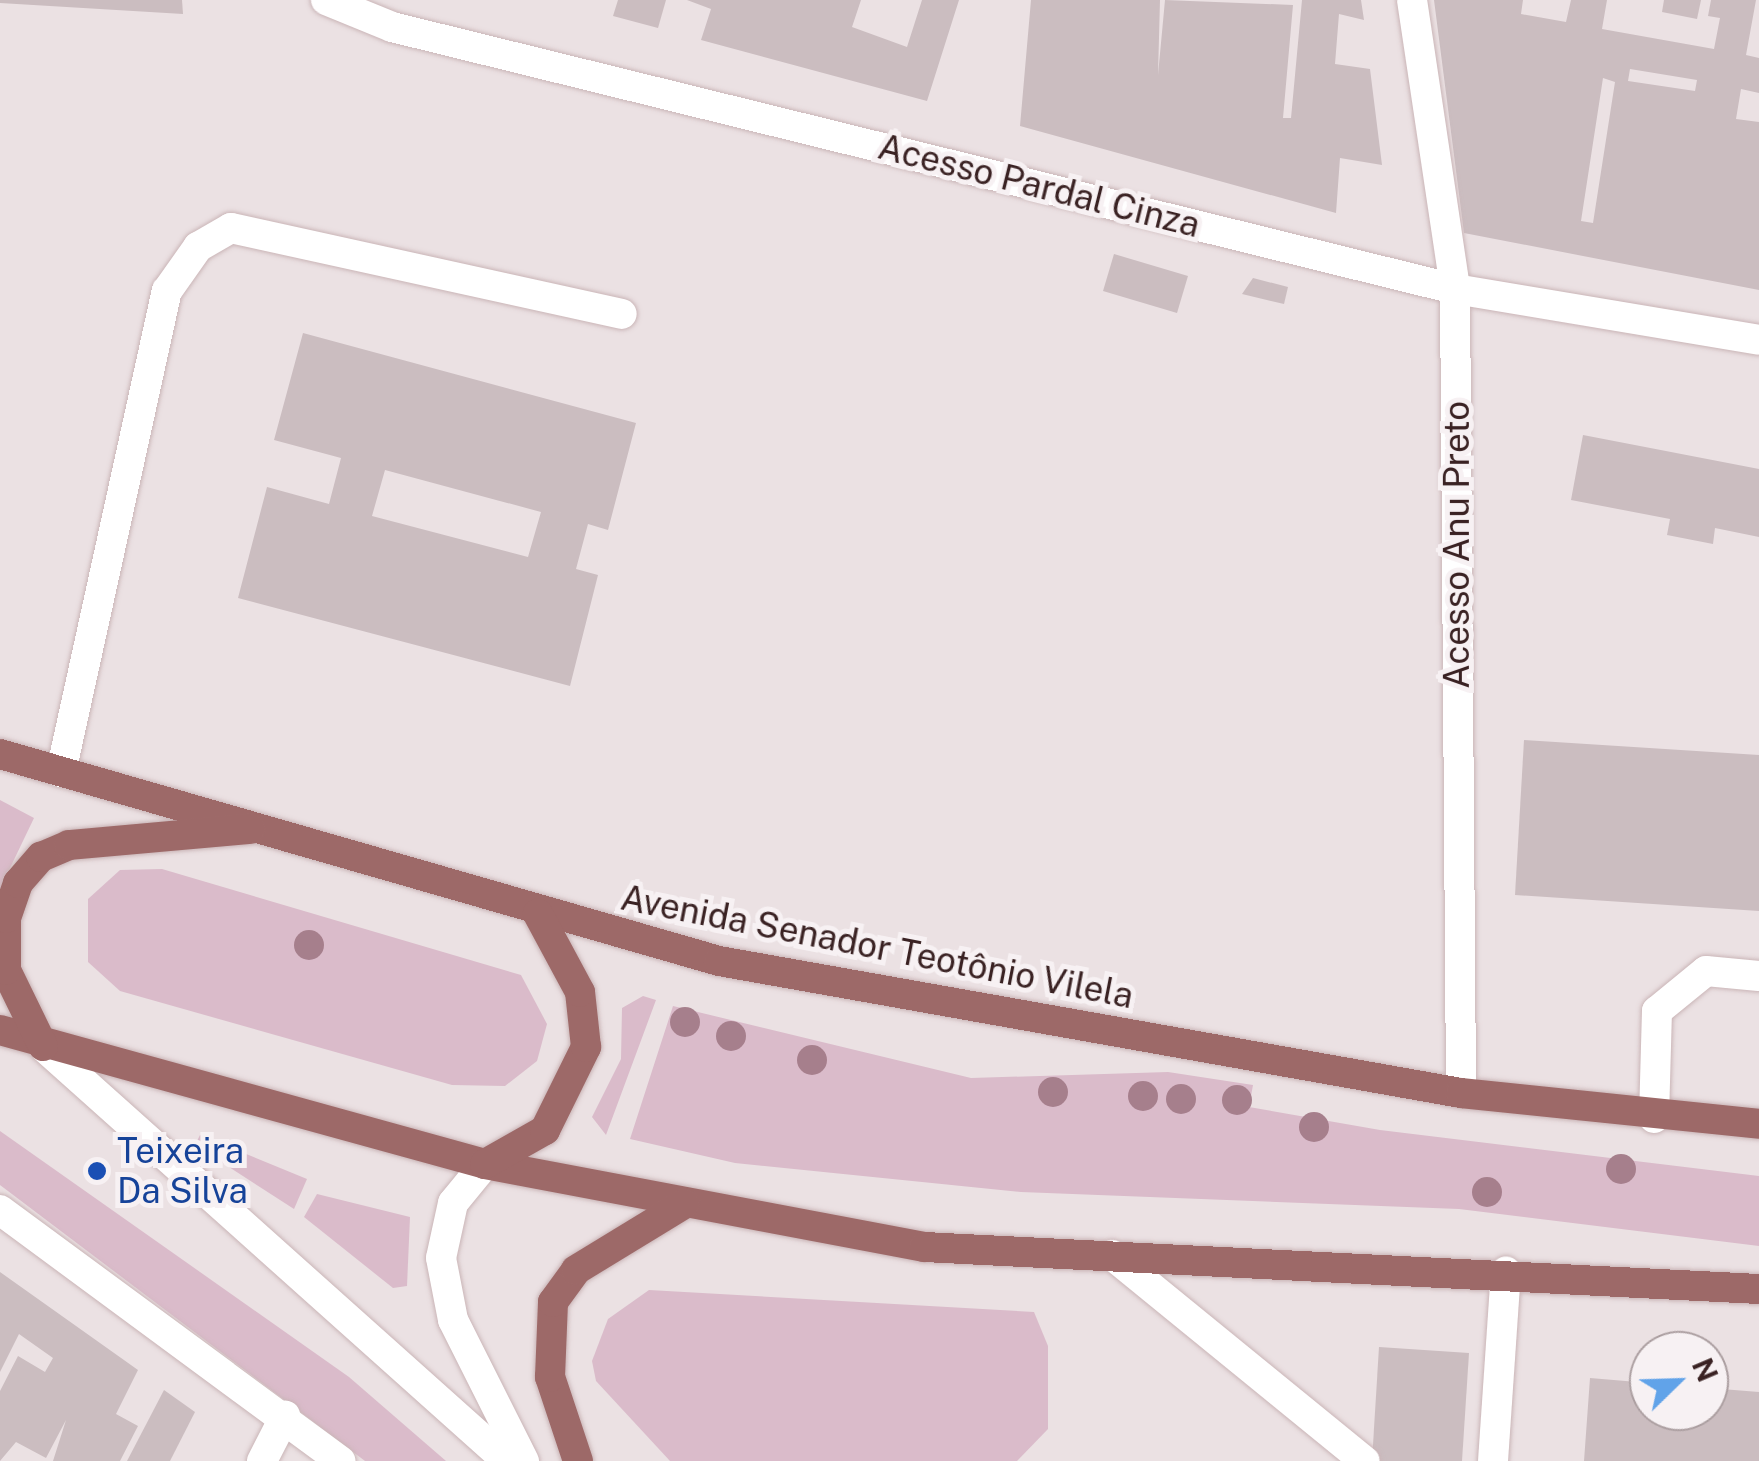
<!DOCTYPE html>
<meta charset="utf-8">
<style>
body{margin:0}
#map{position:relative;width:1759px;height:1461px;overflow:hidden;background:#ebe1e3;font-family:"Public Sans",sans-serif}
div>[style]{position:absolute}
.green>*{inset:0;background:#dabbca}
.building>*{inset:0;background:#cbbdc0}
.roads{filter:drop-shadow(0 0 2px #cab5b7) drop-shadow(0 0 2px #cab5b7)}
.lane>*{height:30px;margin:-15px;padding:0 15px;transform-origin:15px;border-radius:15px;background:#fff}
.street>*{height:30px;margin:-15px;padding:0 15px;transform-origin:15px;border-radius:15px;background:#fff}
.secondary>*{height:30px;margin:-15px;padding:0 15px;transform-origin:15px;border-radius:15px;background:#fff}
.primary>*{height:30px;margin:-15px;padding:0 15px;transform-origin:15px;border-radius:15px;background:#9d6968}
.trees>*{width:30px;height:30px;margin:-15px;border-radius:50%;background:#a67f8c}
.dots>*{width:28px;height:28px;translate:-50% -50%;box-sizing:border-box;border:5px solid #f7f1f3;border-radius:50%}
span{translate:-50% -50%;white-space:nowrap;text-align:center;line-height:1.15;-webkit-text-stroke:10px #f7f1f3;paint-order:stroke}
.street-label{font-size:35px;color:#3a2223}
.transit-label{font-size:35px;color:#164399}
.left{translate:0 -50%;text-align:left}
.north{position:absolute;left:1629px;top:1331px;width:100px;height:100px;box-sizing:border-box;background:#f7f1f3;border:2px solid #ab9ea0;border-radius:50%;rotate:67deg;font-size:28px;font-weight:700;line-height:40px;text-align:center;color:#3a2223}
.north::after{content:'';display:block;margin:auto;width:35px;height:45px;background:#61a3e9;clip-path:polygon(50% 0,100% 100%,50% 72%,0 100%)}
</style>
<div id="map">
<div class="green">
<i style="clip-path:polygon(0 800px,34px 818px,0 889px)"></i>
<i style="clip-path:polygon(162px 869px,521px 975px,547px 1024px,537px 1061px,505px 1086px,452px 1085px,120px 991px,88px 962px,88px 899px,120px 870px)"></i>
<i style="clip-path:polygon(643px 996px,656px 1000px,606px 1135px,592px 1117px,621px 1059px,622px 1008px)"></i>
<i style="clip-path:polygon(673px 1006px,971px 1078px,1168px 1072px,1253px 1085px,1249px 1107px,1380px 1130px,1759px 1176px,1759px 1246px,1459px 1209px,1021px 1192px,735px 1163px,630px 1139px)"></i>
<i style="clip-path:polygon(0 1131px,349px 1377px,446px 1461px,365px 1461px,0 1185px)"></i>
<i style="clip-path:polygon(200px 1135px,307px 1179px,294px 1209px,195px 1145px)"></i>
<i style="clip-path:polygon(317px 1194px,410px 1217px,407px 1286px,393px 1288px,304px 1217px)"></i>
<i style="clip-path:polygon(649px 1290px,1034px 1312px,1048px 1346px,1048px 1429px,1017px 1461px,670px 1461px,596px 1381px,592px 1361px,608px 1319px)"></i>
</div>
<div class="building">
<i style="clip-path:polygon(0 0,182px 0,183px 14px,0 3px)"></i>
<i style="clip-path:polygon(618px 0,666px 0,658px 28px,613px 16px)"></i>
<i style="clip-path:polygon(687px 0,861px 0,852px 27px,907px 47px,922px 0,959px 0,927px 101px,701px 40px,711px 9px)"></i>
<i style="clip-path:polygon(1031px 0,1160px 0,1158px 75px,1165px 0,1293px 5px,1283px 118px,1291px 118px,1302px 0,1361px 0,1364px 20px,1339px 14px,1335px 64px,1370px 69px,1382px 165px,1340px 158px,1336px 213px,1020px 126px)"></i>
<i style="clip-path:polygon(evenodd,1434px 0,1523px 0,1521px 14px,1566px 22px,1571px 0,1607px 0,1602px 29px,1714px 49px,1720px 18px,1708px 16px,1711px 0,1756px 0,1746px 55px,1759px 58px,1759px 93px,1741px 89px,1736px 119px,1759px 122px,1759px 290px,1464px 233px,1434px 0,1630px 69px,1697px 80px,1695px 91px,1628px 81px,1630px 69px,1434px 0,1603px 78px,1615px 82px,1593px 223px,1581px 221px,1603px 78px)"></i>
<i style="clip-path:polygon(1664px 0,1701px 0,1697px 19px,1662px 12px)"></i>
<i style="clip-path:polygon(1114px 254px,1188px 276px,1177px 313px,1103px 291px)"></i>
<i style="clip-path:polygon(1253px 278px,1288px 287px,1284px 304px,1242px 294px)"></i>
<i style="clip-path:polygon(evenodd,303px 333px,636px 423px,608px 530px,588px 524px,576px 569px,598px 575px,570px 686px,238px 598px,267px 487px,329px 504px,341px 458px,274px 440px,303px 333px,385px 470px,541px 512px,528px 557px,372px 516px,385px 470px)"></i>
<i style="clip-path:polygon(1583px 435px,1759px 469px,1759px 537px,1715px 528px,1713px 544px,1667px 535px,1670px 519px,1571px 500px)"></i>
<i style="clip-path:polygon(1524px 740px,1759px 755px,1759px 911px,1515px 895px)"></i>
<i style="clip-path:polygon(0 1272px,138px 1370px,116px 1414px,138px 1426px,120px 1461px,53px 1461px,66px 1420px,46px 1458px,16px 1442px,0 1461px,0 1391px,18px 1356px,45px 1372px,53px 1358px,19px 1334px,0 1372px)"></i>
<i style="clip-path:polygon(1379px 1347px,1469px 1353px,1462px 1461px,1372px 1461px)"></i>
<i style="clip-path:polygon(1590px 1378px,1649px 1383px,1649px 1411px,1709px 1411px,1709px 1388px,1759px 1392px,1759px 1461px,1584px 1461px)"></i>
<i style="clip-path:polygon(164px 1390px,195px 1412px,170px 1461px,127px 1461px)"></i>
</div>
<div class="roads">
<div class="lane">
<i style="left:61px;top:772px;width:493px;rotate:-77.6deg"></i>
<i style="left:167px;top:291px;width:54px;rotate:-54.8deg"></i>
<i style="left:198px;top:247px;width:38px;rotate:-30deg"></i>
<i style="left:231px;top:228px;width:400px;rotate:12.4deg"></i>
<i style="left:1654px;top:1118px;width:107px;rotate:-88.4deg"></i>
<i style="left:1657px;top:1011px;width:63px;rotate:-39.2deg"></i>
<i style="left:1706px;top:971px;width:53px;rotate:5.4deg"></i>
<i style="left:1112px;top:1255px;width:326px;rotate:39.2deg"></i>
<i style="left:1493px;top:1461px;width:190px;rotate:-86.1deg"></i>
</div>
<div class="street">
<i style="left:326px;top:0;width:71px;rotate:22.2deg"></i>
<i style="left:392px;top:27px;width:1095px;rotate:13.85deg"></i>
<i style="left:1455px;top:289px;width:308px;rotate:9.5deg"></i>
<i style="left:1412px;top:0;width:292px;rotate:81.5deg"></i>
<i style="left:1455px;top:289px;width:804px;rotate:89.57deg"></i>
<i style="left:0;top:1210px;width:423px;rotate:36.4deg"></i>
<i style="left:262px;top:1461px;width:51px;rotate:-62.9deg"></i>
</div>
<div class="secondary">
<i style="left:43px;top:1046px;width:623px;rotate:41.81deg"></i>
<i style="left:485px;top:1164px;width:50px;rotate:129.4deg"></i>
<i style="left:453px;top:1203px;width:56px;rotate:102.3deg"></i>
<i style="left:441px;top:1258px;width:63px;rotate:79deg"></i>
<i style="left:453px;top:1320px;width:158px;rotate:63.3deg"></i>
</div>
<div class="primary">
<i style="left:0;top:754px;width:748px;rotate:16.06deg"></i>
<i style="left:719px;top:961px;width:754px;rotate:10.09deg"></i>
<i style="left:1461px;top:1093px;width:300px;rotate:5.9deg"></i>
<i style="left:0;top:1030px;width:503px;rotate:15.44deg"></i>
<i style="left:485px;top:1164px;width:447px;rotate:10.7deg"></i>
<i style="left:924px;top:1247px;width:836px;rotate:2.88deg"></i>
<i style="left:43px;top:1046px;width:85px;rotate:-116deg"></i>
<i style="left:6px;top:970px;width:52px;rotate:-90deg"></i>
<i style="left:6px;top:918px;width:37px;rotate:-71deg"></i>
<i style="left:18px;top:883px;width:35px;rotate:-49deg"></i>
<i style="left:41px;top:857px;width:30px;rotate:-23deg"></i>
<i style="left:69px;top:845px;width:182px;rotate:-5.1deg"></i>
<i style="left:485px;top:1164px;width:69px;rotate:-29.5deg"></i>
<i style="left:545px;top:1130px;width:93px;rotate:-63.7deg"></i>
<i style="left:586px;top:1047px;width:55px;rotate:-96.2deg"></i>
<i style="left:580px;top:992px;width:89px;rotate:-118.3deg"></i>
<i style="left:578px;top:1461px;width:89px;rotate:-108.4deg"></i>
<i style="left:550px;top:1377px;width:75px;rotate:-87.7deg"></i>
<i style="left:553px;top:1302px;width:39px;rotate:-54deg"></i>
<i style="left:576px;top:1270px;width:127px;rotate:-31.4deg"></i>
</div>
</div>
<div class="trees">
<i style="left:309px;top:945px"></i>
<i style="left:685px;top:1022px"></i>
<i style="left:731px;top:1036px"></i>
<i style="left:812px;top:1060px"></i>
<i style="left:1053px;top:1092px"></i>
<i style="left:1143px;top:1096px"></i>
<i style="left:1181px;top:1099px"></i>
<i style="left:1237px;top:1100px"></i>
<i style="left:1314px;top:1127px"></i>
<i style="left:1621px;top:1169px"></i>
<i style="left:1487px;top:1192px"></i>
</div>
<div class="dots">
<i style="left:97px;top:1171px;background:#1a4fb4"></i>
</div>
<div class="street-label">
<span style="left:1039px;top:186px;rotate:14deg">Acesso Pardal Cinza</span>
<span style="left:1457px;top:545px;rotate:-90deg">Acesso Anu Preto</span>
<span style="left:877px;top:947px;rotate:11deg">Avenida Senador Teotônio Vilela</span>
</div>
<div class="transit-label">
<span class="left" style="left:117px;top:1171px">Teixeira<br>Da Silva</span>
</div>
<div class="north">N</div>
</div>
